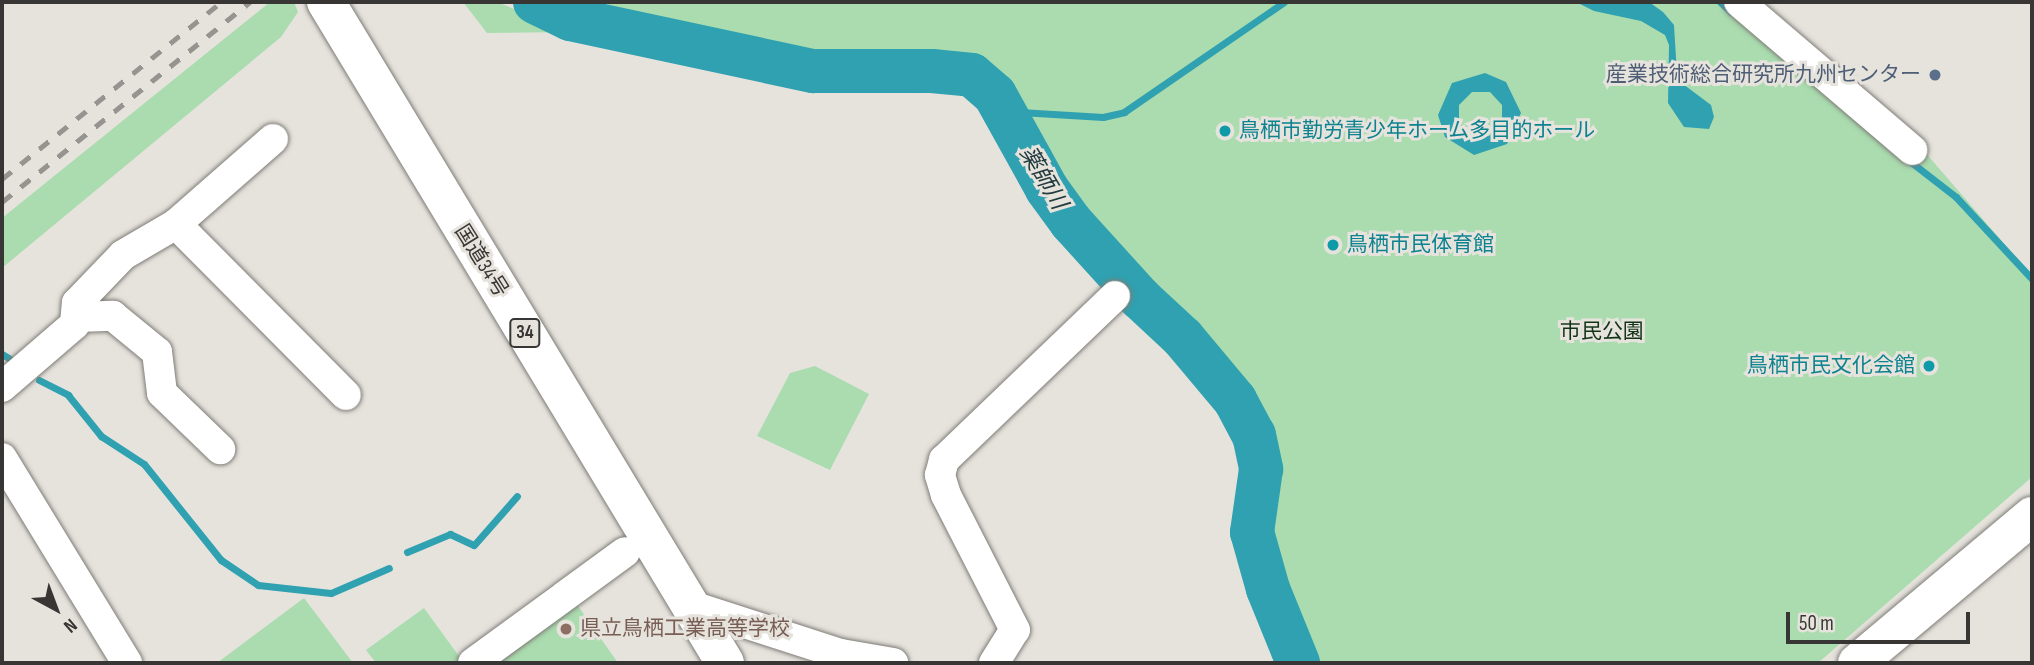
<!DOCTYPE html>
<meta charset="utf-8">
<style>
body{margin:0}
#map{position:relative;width:2034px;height:665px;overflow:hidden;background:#e6e3dd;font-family:"Sofia Sans Condensed","Noto Sans JP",sans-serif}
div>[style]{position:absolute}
.green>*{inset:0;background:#aadcaf}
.water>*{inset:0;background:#2fa1b1}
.stream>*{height:7px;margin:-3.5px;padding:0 3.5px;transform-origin:3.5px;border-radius:3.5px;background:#2fa1b1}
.river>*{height:44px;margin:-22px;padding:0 22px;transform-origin:22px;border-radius:22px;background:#2fa1b1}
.roads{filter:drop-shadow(0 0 2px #7f7c77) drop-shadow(0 0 2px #7f7c77)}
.street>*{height:30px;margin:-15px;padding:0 15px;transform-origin:15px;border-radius:15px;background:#fff}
.primary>*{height:38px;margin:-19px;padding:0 19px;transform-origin:19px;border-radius:19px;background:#fff}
.highway>*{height:38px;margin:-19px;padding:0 19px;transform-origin:19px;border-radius:19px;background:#fff}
.rail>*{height:5px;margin-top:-2.5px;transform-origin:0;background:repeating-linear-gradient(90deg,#969490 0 12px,transparent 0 24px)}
.dots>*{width:19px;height:19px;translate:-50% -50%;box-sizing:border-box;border:4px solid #e6e3dd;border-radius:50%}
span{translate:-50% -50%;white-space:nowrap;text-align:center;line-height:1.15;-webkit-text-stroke:6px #e6e3dd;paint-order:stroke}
.shield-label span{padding:2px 5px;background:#e6e3dd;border:2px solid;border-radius:5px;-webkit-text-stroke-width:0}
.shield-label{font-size:19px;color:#383634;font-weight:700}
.service-label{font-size:21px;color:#4e5e75}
.right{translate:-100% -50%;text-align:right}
.culture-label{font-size:21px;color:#0d838f}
.left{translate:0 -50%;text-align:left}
.street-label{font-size:21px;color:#383634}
.park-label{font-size:21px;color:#123318}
.education-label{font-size:21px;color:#785e54}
.water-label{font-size:23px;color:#223b3e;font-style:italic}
.frame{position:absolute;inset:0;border:4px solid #383634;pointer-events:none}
.north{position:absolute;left:21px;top:574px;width:70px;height:70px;-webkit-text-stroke:5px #e6e3dd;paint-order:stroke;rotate:139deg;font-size:19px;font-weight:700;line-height:28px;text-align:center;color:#383634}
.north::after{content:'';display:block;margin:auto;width:24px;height:32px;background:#383634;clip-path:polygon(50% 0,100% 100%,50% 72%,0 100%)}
.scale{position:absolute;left:1786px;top:612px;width:184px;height:32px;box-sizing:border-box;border:4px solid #383634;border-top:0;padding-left:9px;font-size:21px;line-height:24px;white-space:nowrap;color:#383634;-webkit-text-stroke:5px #e6e3dd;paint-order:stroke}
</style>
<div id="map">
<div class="green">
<i style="clip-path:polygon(270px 2px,294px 2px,298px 12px,281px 37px,2px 268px,2px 218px)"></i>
<i style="clip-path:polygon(463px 2px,497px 2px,571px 32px,487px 33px)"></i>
<i style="clip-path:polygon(566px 2px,1727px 2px,1924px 151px,2032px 276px,2032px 477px,1818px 663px,1302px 663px,1267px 543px,1276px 455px,1262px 421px,1185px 331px,1095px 238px,1054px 184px,997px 85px,970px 69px,804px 57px,596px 14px)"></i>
<i style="clip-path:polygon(815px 366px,869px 394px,830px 470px,757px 436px,790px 373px)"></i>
<i style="clip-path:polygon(304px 598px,353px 663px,217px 663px)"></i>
<i style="clip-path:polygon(576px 603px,618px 663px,497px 663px)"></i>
<i style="clip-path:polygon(424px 608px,461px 659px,455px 663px,376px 663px,366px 650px)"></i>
</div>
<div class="water">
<i style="clip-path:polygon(1576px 2px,1649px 2px,1663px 12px,1674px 25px,1677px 74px,1683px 84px,1711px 105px,1714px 117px,1709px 129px,1684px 127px,1668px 103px,1669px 45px,1665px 35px,1641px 21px,1594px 11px)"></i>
<i style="clip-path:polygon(evenodd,1485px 73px,1506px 82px,1521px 113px,1507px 144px,1474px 155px,1445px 137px,1438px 115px,1452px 83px,1485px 73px,1472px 92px,1490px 92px,1502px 105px,1502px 123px,1489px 136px,1471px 135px,1459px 123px,1459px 105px,1472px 92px)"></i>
</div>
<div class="stream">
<i style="left:1720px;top:2px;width:15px;rotate:42deg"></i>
<i style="left:1003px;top:111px;width:100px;rotate:3.4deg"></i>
<i style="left:1103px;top:117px;width:22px;rotate:-13deg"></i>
<i style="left:1124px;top:112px;width:194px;rotate:-34.5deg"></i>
<i style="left:1907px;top:159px;width:62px;rotate:37.8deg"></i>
<i style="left:1956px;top:197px;width:112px;rotate:47.2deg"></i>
<i style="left:2px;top:354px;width:9px;rotate:32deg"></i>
<i style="left:39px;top:380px;width:33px;rotate:27deg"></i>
<i style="left:68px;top:395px;width:53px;rotate:51.2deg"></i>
<i style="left:101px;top:436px;width:51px;rotate:33.1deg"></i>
<i style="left:144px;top:464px;width:123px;rotate:51.3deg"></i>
<i style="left:221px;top:560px;width:45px;rotate:34deg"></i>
<i style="left:258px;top:585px;width:73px;rotate:6.3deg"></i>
<i style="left:331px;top:593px;width:63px;rotate:-23.3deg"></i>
<i style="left:407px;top:552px;width:47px;rotate:-22.7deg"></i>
<i style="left:450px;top:534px;width:26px;rotate:25deg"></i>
<i style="left:474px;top:545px;width:65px;rotate:-48.7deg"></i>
</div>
<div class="river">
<i style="left:535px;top:2px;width:39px;rotate:26deg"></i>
<i style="left:570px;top:19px;width:249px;rotate:12.1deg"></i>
<i style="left:813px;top:71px;width:119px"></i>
<i style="left:932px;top:71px;width:40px;rotate:5.7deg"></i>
<i style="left:972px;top:75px;width:30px;rotate:41deg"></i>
<i style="left:995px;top:95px;width:107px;rotate:61deg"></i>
<i style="left:1047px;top:189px;width:41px;rotate:54deg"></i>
<i style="left:1071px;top:222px;width:103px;rotate:47.8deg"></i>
<i style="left:1140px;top:298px;width:59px;rotate:42.9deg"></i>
<i style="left:1183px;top:338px;width:81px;rotate:50deg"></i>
<i style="left:1235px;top:400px;width:40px;rotate:62deg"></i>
<i style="left:1254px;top:435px;width:35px;rotate:78deg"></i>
<i style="left:1261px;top:469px;width:64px;rotate:98.1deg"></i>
<i style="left:1252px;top:532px;width:59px;rotate:74.3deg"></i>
<i style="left:1268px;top:589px;width:80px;rotate:67.9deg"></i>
</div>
<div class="roads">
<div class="street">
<i style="left:1739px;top:2px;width:228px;rotate:40.5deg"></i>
<i style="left:176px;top:224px;width:241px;rotate:45.2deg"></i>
<i style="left:76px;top:317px;width:37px;rotate:-2deg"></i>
<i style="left:113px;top:316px;width:57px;rotate:39.3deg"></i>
<i style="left:157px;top:352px;width:41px;rotate:83deg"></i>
<i style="left:162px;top:393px;width:81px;rotate:44deg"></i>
<i style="left:2px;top:387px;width:96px;rotate:-40.8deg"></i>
<i style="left:75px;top:324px;width:21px;rotate:-85deg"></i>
<i style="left:77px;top:303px;width:66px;rotate:-46.2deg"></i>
<i style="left:123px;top:255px;width:61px;rotate:-30.3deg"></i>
<i style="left:176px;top:224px;width:129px;rotate:-41.2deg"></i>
<i style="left:2px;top:458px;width:240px;rotate:58.6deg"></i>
<i style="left:689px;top:605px;width:160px;rotate:17.9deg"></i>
<i style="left:841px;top:654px;width:53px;rotate:9.8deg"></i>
<i style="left:473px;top:663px;width:188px;rotate:-36.1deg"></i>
<i style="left:994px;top:663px;width:39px;rotate:-58deg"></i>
<i style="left:1015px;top:630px;width:152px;rotate:-117.1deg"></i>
<i style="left:946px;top:495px;width:21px;rotate:-107deg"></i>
<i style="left:940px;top:475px;width:16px;rotate:-75deg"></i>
<i style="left:944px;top:460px;width:237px;rotate:-43.8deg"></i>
</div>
<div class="primary">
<i style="left:1857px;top:663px;width:229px;rotate:-40deg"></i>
</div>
<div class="highway">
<i style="left:326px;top:2px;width:772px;rotate:58.88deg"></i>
</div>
</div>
<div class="rail">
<i style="left:2px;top:179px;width:282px;rotate:-38.9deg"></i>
<i style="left:2px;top:202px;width:319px;rotate:-38.9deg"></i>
</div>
<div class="dots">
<i style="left:1935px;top:75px;background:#5c6f8a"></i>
<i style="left:1225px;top:131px;background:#0f9aa8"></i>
<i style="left:1333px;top:245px;background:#0f9aa8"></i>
<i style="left:1929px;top:366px;background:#0f9aa8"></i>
<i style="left:566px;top:629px;background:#8d6e63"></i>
</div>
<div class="shield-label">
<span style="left:525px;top:333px">34</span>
</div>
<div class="service-label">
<span class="right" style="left:1921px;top:75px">産業技術総合研究所九州センター</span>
</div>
<div class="culture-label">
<span class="left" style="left:1239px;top:131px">鳥栖市勤労青少年ホーム多目的ホール</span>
<span class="left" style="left:1347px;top:245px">鳥栖市民体育館</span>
<span class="right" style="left:1915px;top:366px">鳥栖市民文化会館</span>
</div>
<div class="street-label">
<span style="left:481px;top:261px;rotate:58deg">国道34号</span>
</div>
<div class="park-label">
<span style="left:1602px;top:332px">市民公園</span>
</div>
<div class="education-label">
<span class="left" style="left:580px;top:629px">県立鳥栖工業高等学校</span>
</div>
<div class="water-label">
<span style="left:1043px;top:178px;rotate:59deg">薬師川</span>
</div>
<div class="frame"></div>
<div class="north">N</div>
<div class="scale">50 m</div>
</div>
